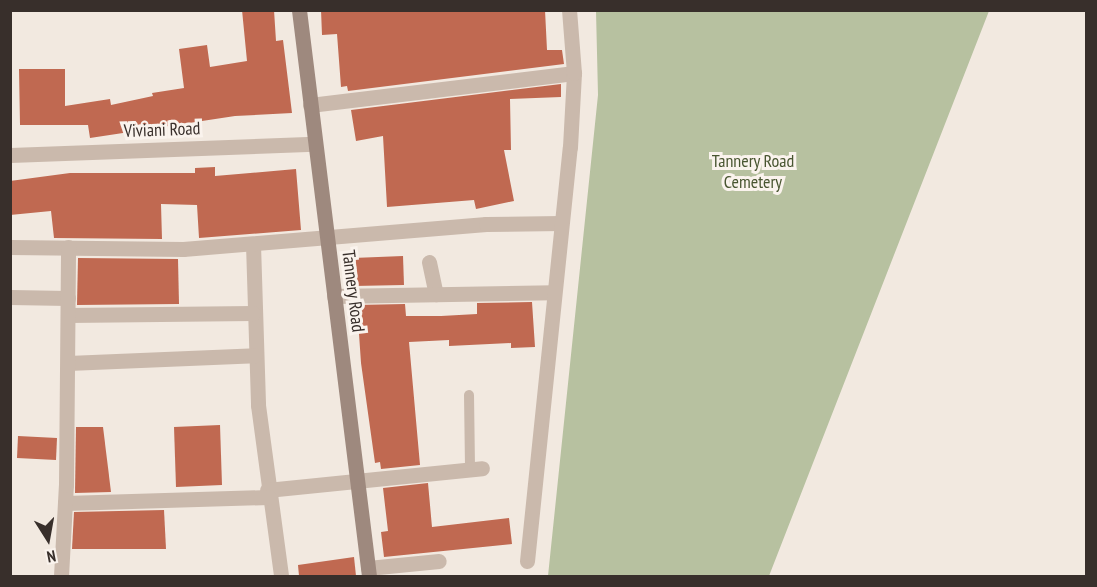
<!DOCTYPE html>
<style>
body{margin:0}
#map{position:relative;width:1097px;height:587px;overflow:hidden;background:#f2e9e0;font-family:"PT Sans Narrow",sans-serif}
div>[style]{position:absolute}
.green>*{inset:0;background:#b7c1a0}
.building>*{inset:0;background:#c06951}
.lane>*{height:10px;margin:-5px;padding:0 5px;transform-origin:5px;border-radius:5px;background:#cab9ac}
.street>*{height:15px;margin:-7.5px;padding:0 7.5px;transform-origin:7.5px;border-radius:7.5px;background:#cab9ac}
.secondary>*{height:15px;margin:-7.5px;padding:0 7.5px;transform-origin:7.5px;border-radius:7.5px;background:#9e897e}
span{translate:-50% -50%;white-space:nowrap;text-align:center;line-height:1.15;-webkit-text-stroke:6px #faf3ed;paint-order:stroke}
.street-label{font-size:18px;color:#382f2b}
.park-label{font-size:18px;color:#485530}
.frame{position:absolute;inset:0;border:12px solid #382f2b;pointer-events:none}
.north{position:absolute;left:18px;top:509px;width:60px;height:60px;-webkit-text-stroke:4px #faf3ed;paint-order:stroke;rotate:169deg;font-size:16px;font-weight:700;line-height:24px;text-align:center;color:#382f2b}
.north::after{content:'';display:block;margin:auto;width:21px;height:27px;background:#382f2b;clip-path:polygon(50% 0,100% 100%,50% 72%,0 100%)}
</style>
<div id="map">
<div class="green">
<i style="clip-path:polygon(596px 11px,989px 11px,769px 576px,548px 576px,598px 95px)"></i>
</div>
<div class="building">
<i style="clip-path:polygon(242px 10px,274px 10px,276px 41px,283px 40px,292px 113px,235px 116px,90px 138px,88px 125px,20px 125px,19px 69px,65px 69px,65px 106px,110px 99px,111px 105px,153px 96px,152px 93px,184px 88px,179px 49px,207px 45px,210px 67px,247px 61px)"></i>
<i style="clip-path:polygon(321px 10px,545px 10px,547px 50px,562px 50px,564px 64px,348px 91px,347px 86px,341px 87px,337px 34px,322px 35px)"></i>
<i style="clip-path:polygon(561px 84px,561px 97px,510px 99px,511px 150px,504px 150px,514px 201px,476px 209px,474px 200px,387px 207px,383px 136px,356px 141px,351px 110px)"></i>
<i style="clip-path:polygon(215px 167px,215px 176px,296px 169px,301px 230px,199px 238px,197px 205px,161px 204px,162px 239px,54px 238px,51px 211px,10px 215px,10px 181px,70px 173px,195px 173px,195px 168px)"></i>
<i style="clip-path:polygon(403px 256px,404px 285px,354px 286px,353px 258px)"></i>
<i style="clip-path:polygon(78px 258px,178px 259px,179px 304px,77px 305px)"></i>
<i style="clip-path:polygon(532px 302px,535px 347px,511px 348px,511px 343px,449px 346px,449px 340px,409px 342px,420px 465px,381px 469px,380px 462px,375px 463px,361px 363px,357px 305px,405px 304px,406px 316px,441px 316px,477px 314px,477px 303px)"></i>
<i style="clip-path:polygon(220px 425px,222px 485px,176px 487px,174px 427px)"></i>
<i style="clip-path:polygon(76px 427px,103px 427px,111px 492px,75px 493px)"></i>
<i style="clip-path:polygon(18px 436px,57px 438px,56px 460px,17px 458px)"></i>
<i style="clip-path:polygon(428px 483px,432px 527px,509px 518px,512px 544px,384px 557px,381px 532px,388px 531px,383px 488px)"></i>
<i style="clip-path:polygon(164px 510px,166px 549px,72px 549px,74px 512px)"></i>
<i style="clip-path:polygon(354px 557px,356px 576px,299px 576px,298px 565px)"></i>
</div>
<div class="lane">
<i style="left:469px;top:395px;width:75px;rotate:89.2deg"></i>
</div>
<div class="street">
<i style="left:310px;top:105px;width:266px;rotate:-6.9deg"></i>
<i style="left:10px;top:155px;width:304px;rotate:-2.1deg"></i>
<i style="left:253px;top:244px;width:161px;rotate:88.2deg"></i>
<i style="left:258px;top:405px;width:173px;rotate:82.3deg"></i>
<i style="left:10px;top:247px;width:173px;rotate:0.7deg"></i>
<i style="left:183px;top:249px;width:304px;rotate:-4.7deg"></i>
<i style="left:486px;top:224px;width:75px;rotate:-0.8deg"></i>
<i style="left:429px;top:262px;width:33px;rotate:78deg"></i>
<i style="left:334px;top:296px;width:219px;rotate:-1deg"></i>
<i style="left:10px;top:297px;width:58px;rotate:1deg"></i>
<i style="left:68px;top:315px;width:185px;rotate:-0.6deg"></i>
<i style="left:68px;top:363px;width:187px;rotate:-2.4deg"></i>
<i style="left:267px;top:490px;width:216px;rotate:-5.8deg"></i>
<i style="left:65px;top:503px;width:204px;rotate:-1.7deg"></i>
<i style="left:527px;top:561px;width:416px;rotate:-84.1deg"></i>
<i style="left:570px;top:147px;width:74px;rotate:-86.9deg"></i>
<i style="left:574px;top:73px;width:63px;rotate:-94.5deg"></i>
<i style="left:368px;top:568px;width:71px;rotate:-5.6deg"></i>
<i style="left:61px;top:576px;width:91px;rotate:-86.9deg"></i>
<i style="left:66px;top:485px;width:238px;rotate:-89.5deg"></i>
</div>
<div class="secondary">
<i style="left:299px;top:10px;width:570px;rotate:82.95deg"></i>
</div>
<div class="street-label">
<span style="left:162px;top:130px;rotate:-2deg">Viviani Road</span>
<span style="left:353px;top:291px;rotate:83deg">Tannery Road</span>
</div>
<div class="park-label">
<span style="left:753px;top:172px">Tannery Road<br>Cemetery</span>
</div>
<div class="frame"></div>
<div class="north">N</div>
</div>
